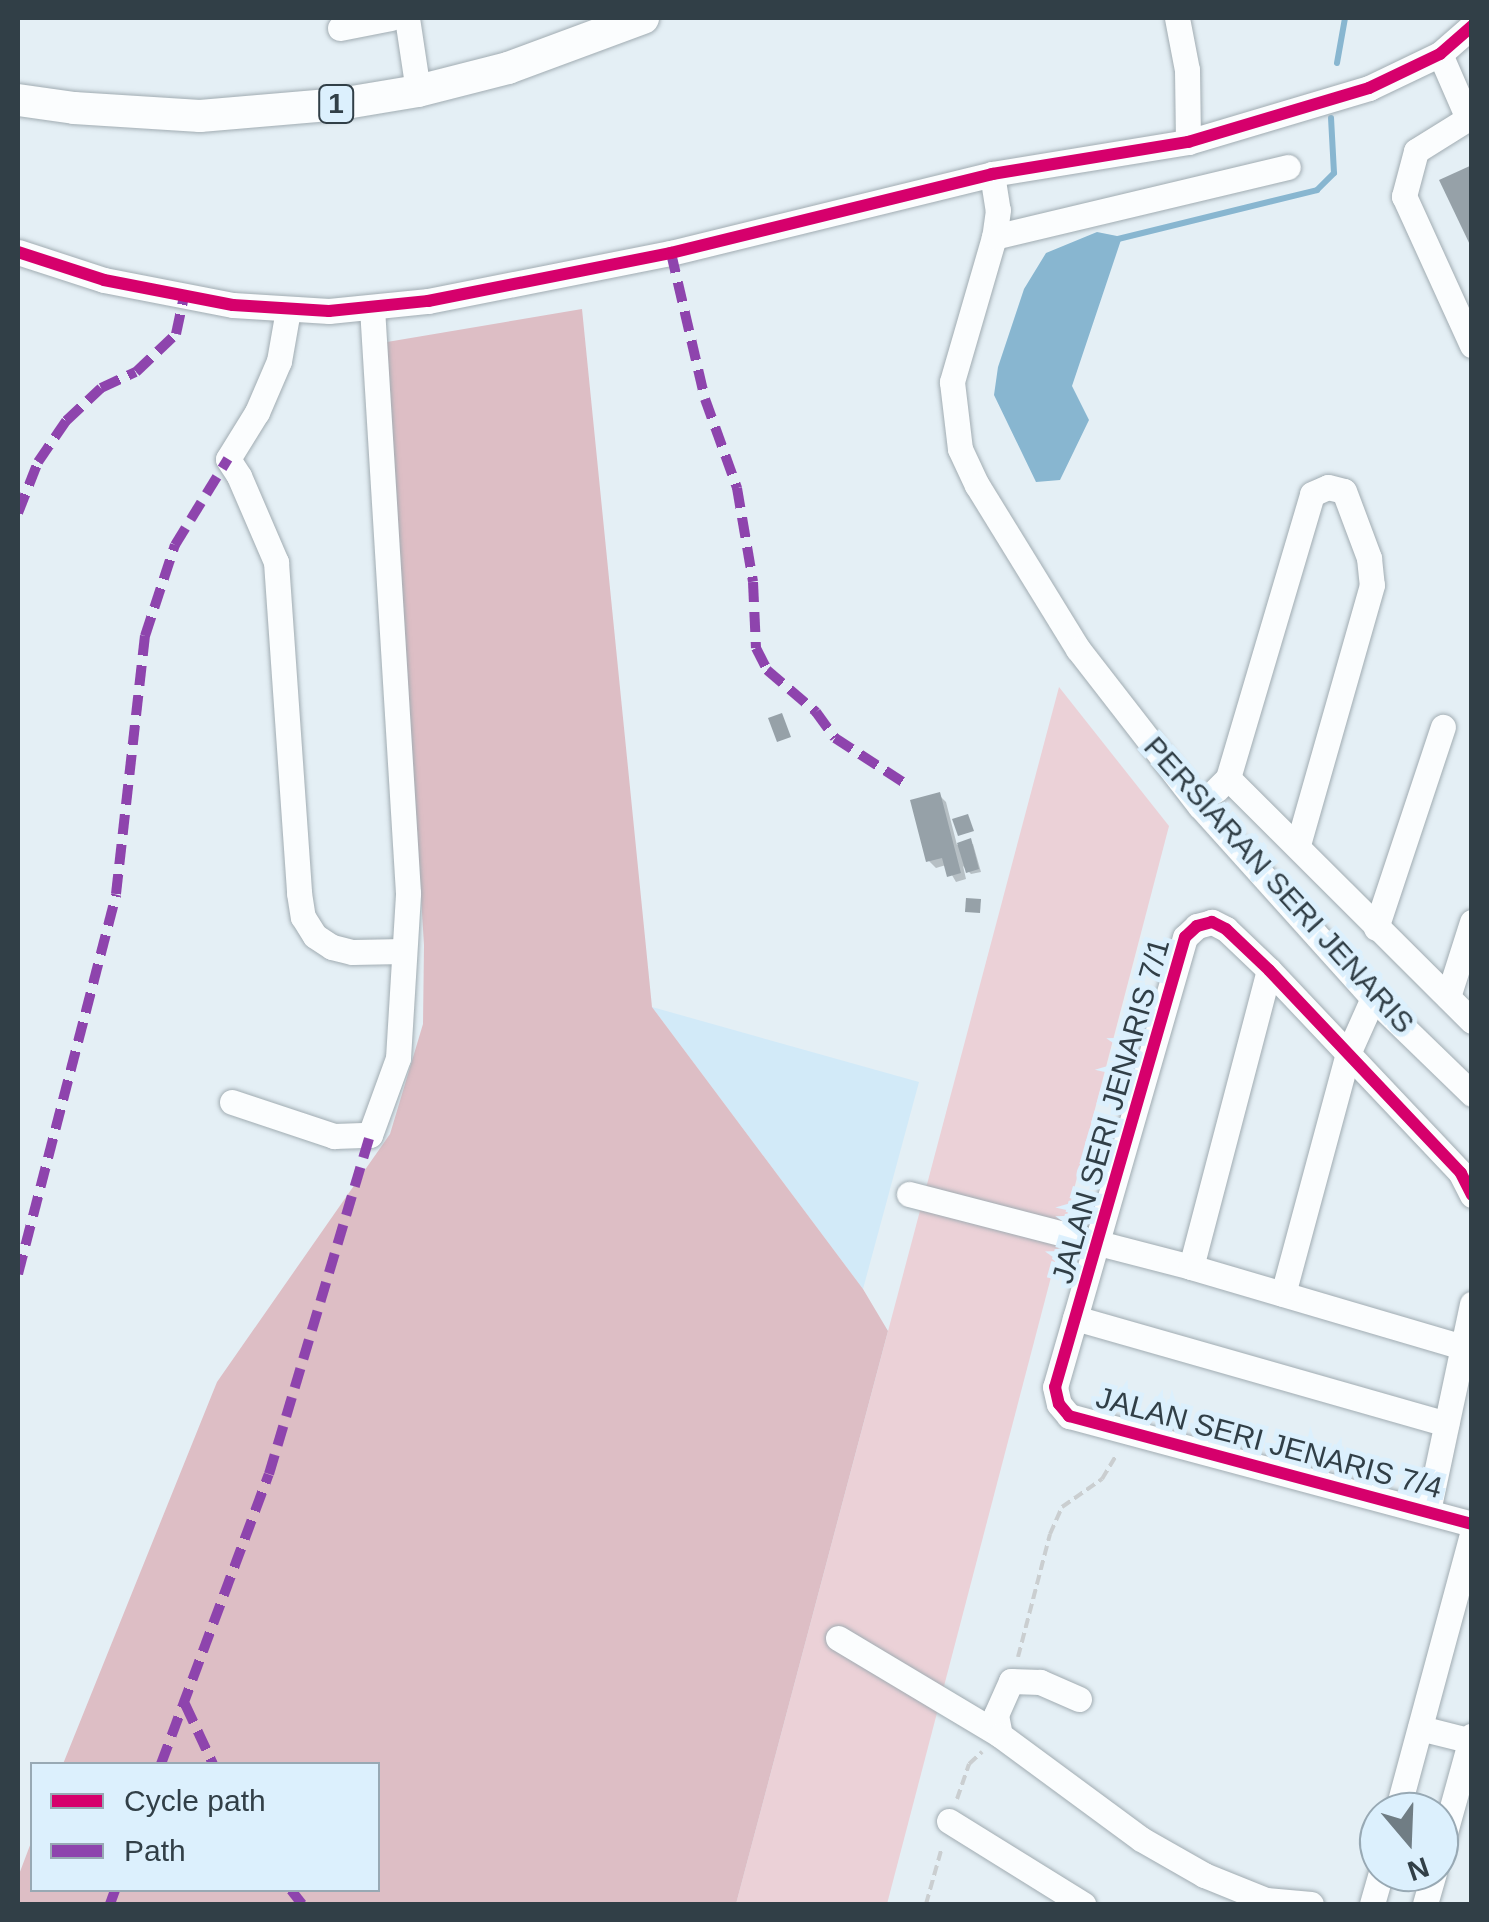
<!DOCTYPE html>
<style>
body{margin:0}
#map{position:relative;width:1489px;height:1922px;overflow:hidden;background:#e4eff5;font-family:Helvetica,sans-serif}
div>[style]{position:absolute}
.built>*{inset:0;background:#d2eaf8}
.green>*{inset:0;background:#ebd1d7}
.forest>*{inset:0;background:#ddbec5}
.water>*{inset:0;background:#88b6d0}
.shadow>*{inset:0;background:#0003}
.stream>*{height:6px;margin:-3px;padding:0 3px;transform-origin:3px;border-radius:3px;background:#88b6d0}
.building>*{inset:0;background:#96a1a8}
.path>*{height:4px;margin-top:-2px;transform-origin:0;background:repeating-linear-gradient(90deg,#caced0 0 10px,transparent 0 15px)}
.roads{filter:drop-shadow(0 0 2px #a1acb2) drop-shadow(0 0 2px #a1acb2)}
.minor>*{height:25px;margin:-12.5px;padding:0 12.5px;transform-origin:12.5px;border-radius:12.5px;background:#fbfdfe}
.major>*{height:32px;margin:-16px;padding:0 16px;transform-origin:16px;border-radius:16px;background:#fbfdfe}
.quiet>*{height:10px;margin-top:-5px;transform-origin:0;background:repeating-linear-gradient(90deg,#8e44ad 0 20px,transparent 0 30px)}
.cycleway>*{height:12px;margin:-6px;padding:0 6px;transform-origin:6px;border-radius:6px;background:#d6006c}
span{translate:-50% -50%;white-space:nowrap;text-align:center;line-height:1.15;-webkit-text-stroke:10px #dcf0fd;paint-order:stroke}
.shield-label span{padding:2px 8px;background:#dcf0fd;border:2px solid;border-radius:8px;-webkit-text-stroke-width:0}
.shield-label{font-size:28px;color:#313f47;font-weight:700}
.street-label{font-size:30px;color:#313f47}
.frame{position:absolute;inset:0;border:20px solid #313f47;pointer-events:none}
.legend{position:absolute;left:30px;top:1762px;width:350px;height:130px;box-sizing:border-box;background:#dcf0fd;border:2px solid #98a9b4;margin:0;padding:12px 18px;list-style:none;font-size:30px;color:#313f47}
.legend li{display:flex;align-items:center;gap:20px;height:50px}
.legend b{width:50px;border:2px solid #98a9b4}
.north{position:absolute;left:1359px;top:1792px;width:100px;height:100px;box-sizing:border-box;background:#dcf0fd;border:2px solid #98a9b4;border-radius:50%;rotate:161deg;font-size:28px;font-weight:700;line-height:40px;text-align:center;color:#313f47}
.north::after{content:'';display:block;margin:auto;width:35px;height:45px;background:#707d84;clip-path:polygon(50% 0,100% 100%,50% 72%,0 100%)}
</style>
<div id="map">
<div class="built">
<i style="clip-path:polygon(652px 1007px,919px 1082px,863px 1289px)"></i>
</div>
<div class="green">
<i style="clip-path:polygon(1059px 687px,1169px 826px,887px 1904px,736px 1904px)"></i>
</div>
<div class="forest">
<i style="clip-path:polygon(582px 309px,652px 1007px,863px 1289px,888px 1331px,736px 1904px,18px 1904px,18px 1877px,32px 1840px,32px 1890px,378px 1890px,378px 1764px,63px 1764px,217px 1382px,390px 1134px,423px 1024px,424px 945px,387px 342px)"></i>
</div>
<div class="water">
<i style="clip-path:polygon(1097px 232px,1122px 237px,1072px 386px,1089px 420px,1060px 480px,1036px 482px,994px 395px,998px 367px,1024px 289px,1046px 253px)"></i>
</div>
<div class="shadow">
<i style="clip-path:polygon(939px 795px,946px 802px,957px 845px,973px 844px,981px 872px,971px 874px,963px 866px,966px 879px,956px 882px,946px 865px,936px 868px,929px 861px)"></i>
</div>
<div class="stream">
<i style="left:1337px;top:63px;width:46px;rotate:-79.9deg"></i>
<i style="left:1118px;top:239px;width:205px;rotate:-13.8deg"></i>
<i style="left:1317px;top:190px;width:24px;rotate:-45deg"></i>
<i style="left:1334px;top:173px;width:55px;rotate:-93.1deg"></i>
</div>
<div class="building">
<i style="clip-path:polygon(1472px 165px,1472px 249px,1439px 180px)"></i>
<i style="clip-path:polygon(782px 713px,791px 737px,777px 742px,768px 718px)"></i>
<i style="clip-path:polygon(940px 792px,961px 873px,947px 877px,942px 858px,926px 862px,910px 800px)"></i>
<i style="clip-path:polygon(968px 814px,974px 831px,958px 836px,952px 819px)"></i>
<i style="clip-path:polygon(971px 838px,979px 869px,966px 873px,957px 843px)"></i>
<i style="clip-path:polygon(966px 898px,981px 899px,980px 913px,965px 912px)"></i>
</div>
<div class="path">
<i style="left:1018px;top:1657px;width:127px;rotate:-75.4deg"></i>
<i style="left:1050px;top:1534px;width:30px;rotate:-66deg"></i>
<i style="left:1062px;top:1507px;width:49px;rotate:-35deg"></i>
<i style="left:1102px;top:1479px;width:29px;rotate:-59deg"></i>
<i style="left:957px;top:1799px;width:37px;rotate:-71deg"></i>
<i style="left:969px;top:1764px;width:18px;rotate:-43deg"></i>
<i style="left:926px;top:1904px;width:59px;rotate:-74.3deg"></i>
</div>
<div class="roads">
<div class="minor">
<i style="left:407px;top:18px;width:74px;rotate:81.4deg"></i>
<i style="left:1177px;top:18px;width:53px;rotate:79.1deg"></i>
<i style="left:1187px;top:70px;width:72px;rotate:89.2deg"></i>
<i style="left:340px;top:28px;width:52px;rotate:-11.1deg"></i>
<i style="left:1440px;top:54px;width:68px;rotate:66.5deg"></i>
<i style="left:1472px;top:116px;width:66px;rotate:148deg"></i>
<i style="left:1416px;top:151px;width:47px;rotate:104.9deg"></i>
<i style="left:1404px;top:196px;width:164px;rotate:65.5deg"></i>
<i style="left:992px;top:174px;width:36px;rotate:81deg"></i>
<i style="left:998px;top:210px;width:27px;rotate:98deg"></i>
<i style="left:994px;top:237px;width:151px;rotate:106.2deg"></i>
<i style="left:952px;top:382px;width:67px;rotate:83.2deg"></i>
<i style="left:960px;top:449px;width:40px;rotate:65deg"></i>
<i style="left:977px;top:485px;width:193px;rotate:58.4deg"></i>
<i style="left:1078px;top:649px;width:199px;rotate:52.2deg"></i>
<i style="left:1200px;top:806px;width:258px;rotate:48deg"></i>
<i style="left:1373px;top:998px;width:138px;rotate:44.1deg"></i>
<i style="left:994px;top:237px;width:302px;rotate:-13.4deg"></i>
<i style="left:18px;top:252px;width:90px;rotate:18deg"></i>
<i style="left:104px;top:280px;width:131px;rotate:11deg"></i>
<i style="left:233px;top:305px;width:96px;rotate:3.6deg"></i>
<i style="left:329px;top:311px;width:100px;rotate:-5.8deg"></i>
<i style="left:428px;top:301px;width:248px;rotate:-11.2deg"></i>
<i style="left:671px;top:253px;width:331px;rotate:-13.8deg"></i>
<i style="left:992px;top:174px;width:199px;rotate:-9.3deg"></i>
<i style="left:1188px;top:142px;width:189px;rotate:-16.6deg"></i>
<i style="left:1369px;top:88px;width:79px;rotate:-25.6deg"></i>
<i style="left:1440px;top:54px;width:43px;rotate:-41.2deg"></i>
<i style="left:288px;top:310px;width:52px;rotate:100deg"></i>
<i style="left:279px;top:361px;width:56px;rotate:113.3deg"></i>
<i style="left:257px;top:412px;width:55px;rotate:121.7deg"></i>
<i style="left:228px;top:459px;width:20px;rotate:57deg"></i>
<i style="left:239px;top:476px;width:94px;rotate:66.7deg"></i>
<i style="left:276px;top:562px;width:332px;rotate:86deg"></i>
<i style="left:299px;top:893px;width:24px;rotate:81deg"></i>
<i style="left:303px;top:917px;width:22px;rotate:58deg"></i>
<i style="left:315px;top:936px;width:20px;rotate:33deg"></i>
<i style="left:332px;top:947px;width:21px;rotate:14deg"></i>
<i style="left:352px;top:952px;width:52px;rotate:-1.1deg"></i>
<i style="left:1228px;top:778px;width:296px;rotate:-73.5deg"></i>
<i style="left:1312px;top:494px;width:17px;rotate:-24deg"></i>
<i style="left:1328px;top:487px;width:16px;rotate:14deg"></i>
<i style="left:1344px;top:491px;width:72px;rotate:69.5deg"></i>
<i style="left:1369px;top:558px;width:27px;rotate:84deg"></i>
<i style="left:1372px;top:585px;width:270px;rotate:105.9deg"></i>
<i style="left:1216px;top:790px;width:17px;rotate:-45deg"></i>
<i style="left:1228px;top:778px;width:344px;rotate:44.9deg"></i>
<i style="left:1376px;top:928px;width:212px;rotate:-71.6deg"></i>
<i style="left:1448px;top:997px;width:79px;rotate:-72.3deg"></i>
<i style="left:232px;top:1102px;width:108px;rotate:18.4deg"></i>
<i style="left:334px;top:1136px;width:36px;rotate:-2deg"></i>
<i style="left:370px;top:1135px;width:82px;rotate:-70deg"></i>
<i style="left:398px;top:1058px;width:165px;rotate:-86.5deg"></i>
<i style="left:408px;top:893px;width:587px;rotate:-93.52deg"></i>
<i style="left:909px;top:1194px;width:291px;rotate:14.5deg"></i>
<i style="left:1191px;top:1267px;width:284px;rotate:16.4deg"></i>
<i style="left:1472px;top:1195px;width:25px;rotate:-117deg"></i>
<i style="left:1461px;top:1173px;width:279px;rotate:-133.4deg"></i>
<i style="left:1269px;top:970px;width:59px;rotate:-136.4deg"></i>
<i style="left:1226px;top:929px;width:16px;rotate:-153deg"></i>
<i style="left:1212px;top:922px;width:16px;rotate:165deg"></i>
<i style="left:1197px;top:926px;width:16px;rotate:137deg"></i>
<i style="left:1185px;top:937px;width:468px;rotate:106.1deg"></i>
<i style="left:1055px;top:1387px;width:17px;rotate:77deg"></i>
<i style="left:1059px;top:1404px;width:16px;rotate:50deg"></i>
<i style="left:1069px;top:1416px;width:417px;rotate:15deg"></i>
<i style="left:1191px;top:1267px;width:307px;rotate:-75.3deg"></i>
<i style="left:1283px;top:1294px;width:246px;rotate:-74.9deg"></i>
<i style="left:1347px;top:1056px;width:64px;rotate:-65.9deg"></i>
<i style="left:1075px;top:1318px;width:386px;rotate:15.9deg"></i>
<i style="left:1428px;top:1511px;width:212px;rotate:-78deg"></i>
<i style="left:838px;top:1638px;width:189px;rotate:30.9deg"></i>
<i style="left:1079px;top:1699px;width:43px;rotate:-156.4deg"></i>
<i style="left:1040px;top:1682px;width:29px;rotate:-178deg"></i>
<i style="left:1011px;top:1681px;width:37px;rotate:114deg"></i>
<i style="left:996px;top:1715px;width:20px;rotate:79deg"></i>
<i style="left:1000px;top:1735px;width:175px;rotate:36.4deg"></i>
<i style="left:1141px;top:1839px;width:73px;rotate:29.7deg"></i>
<i style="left:1204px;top:1875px;width:67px;rotate:22deg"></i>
<i style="left:1266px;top:1900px;width:45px;rotate:5.1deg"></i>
<i style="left:1420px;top:1728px;width:54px;rotate:14deg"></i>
<i style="left:1397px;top:1812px;width:288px;rotate:-74.9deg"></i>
<i style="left:949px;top:1821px;width:158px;rotate:31.8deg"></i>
<i style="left:1439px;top:1854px;width:123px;rotate:-74.5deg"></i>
<i style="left:1372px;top:1904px;width:33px;rotate:-74deg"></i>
<i style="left:1425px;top:1904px;width:33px;rotate:-74deg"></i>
</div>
<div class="major">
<i style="left:18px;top:100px;width:57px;rotate:8.1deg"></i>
<i style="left:74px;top:108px;width:126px;rotate:3.6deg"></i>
<i style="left:200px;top:116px;width:141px;rotate:-4.9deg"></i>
<i style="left:340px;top:104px;width:79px;rotate:-9.5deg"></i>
<i style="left:418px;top:91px;width:93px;rotate:-14.3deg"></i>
<i style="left:508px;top:68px;width:144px;rotate:-20.3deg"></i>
</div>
</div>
<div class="quiet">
<i style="left:671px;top:253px;width:150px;rotate:76.9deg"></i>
<i style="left:705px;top:399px;width:95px;rotate:70.2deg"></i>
<i style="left:737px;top:488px;width:95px;rotate:80.3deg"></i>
<i style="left:753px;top:582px;width:66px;rotate:87.4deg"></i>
<i style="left:756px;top:648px;width:25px;rotate:63deg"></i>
<i style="left:767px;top:670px;width:65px;rotate:40.6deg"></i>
<i style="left:816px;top:712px;width:32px;rotate:54deg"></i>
<i style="left:835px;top:738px;width:88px;rotate:33deg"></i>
<i style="left:18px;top:513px;width:55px;rotate:-68.6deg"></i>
<i style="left:38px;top:462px;width:50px;rotate:-55.7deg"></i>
<i style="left:66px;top:421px;width:48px;rotate:-43.3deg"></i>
<i style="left:101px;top:388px;width:38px;rotate:-25deg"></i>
<i style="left:136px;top:372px;width:55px;rotate:-43.5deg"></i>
<i style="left:176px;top:334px;width:39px;rotate:-78deg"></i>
<i style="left:18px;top:1274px;width:392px;rotate:-75.5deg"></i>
<i style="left:116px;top:894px;width:260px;rotate:-83.6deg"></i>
<i style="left:145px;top:636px;width:96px;rotate:-71.8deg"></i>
<i style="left:175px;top:545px;width:101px;rotate:-58.4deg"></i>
<i style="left:185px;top:1704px;width:66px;rotate:65deg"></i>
<i style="left:161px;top:1764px;width:309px;rotate:-69.6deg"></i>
<i style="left:269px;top:1474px;width:354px;rotate:-73.4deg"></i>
<i style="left:291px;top:1890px;width:18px;rotate:52deg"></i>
<i style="left:110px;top:1904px;width:15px;rotate:-70deg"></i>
</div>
<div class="cycleway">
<i style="left:18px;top:252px;width:90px;rotate:18deg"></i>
<i style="left:104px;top:280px;width:131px;rotate:11deg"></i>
<i style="left:233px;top:305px;width:96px;rotate:3.6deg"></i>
<i style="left:329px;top:311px;width:100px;rotate:-5.8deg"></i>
<i style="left:428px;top:301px;width:248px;rotate:-11.2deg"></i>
<i style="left:671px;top:253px;width:331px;rotate:-13.8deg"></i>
<i style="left:992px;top:174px;width:199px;rotate:-9.3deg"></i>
<i style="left:1188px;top:142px;width:189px;rotate:-16.6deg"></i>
<i style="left:1369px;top:88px;width:79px;rotate:-25.6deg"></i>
<i style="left:1440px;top:54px;width:43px;rotate:-41.2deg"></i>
<i style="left:1472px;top:1195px;width:25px;rotate:-117deg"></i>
<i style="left:1461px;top:1173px;width:279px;rotate:-133.4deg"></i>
<i style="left:1269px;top:970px;width:59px;rotate:-136.4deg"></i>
<i style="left:1226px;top:929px;width:16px;rotate:-153deg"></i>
<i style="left:1212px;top:922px;width:16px;rotate:165deg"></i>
<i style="left:1197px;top:926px;width:16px;rotate:137deg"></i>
<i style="left:1185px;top:937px;width:468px;rotate:106.1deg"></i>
<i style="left:1055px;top:1387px;width:17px;rotate:77deg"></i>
<i style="left:1059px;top:1404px;width:16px;rotate:50deg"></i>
<i style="left:1069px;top:1416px;width:417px;rotate:15deg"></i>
</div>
<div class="shield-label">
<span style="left:336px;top:104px">1</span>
</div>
<div class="street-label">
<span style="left:1279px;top:885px;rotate:48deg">PERSIARAN SERI JENARIS</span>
<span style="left:1111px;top:1111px;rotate:-74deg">JALAN SERI JENARIS 7/1</span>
<span style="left:1269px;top:1443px;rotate:15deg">JALAN SERI JENARIS 7/4</span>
</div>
<div class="frame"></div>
<ul class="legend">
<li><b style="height:12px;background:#d6006c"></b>Cycle path</li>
<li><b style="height:12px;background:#8e44ad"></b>Path</li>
</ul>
<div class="north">N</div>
</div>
